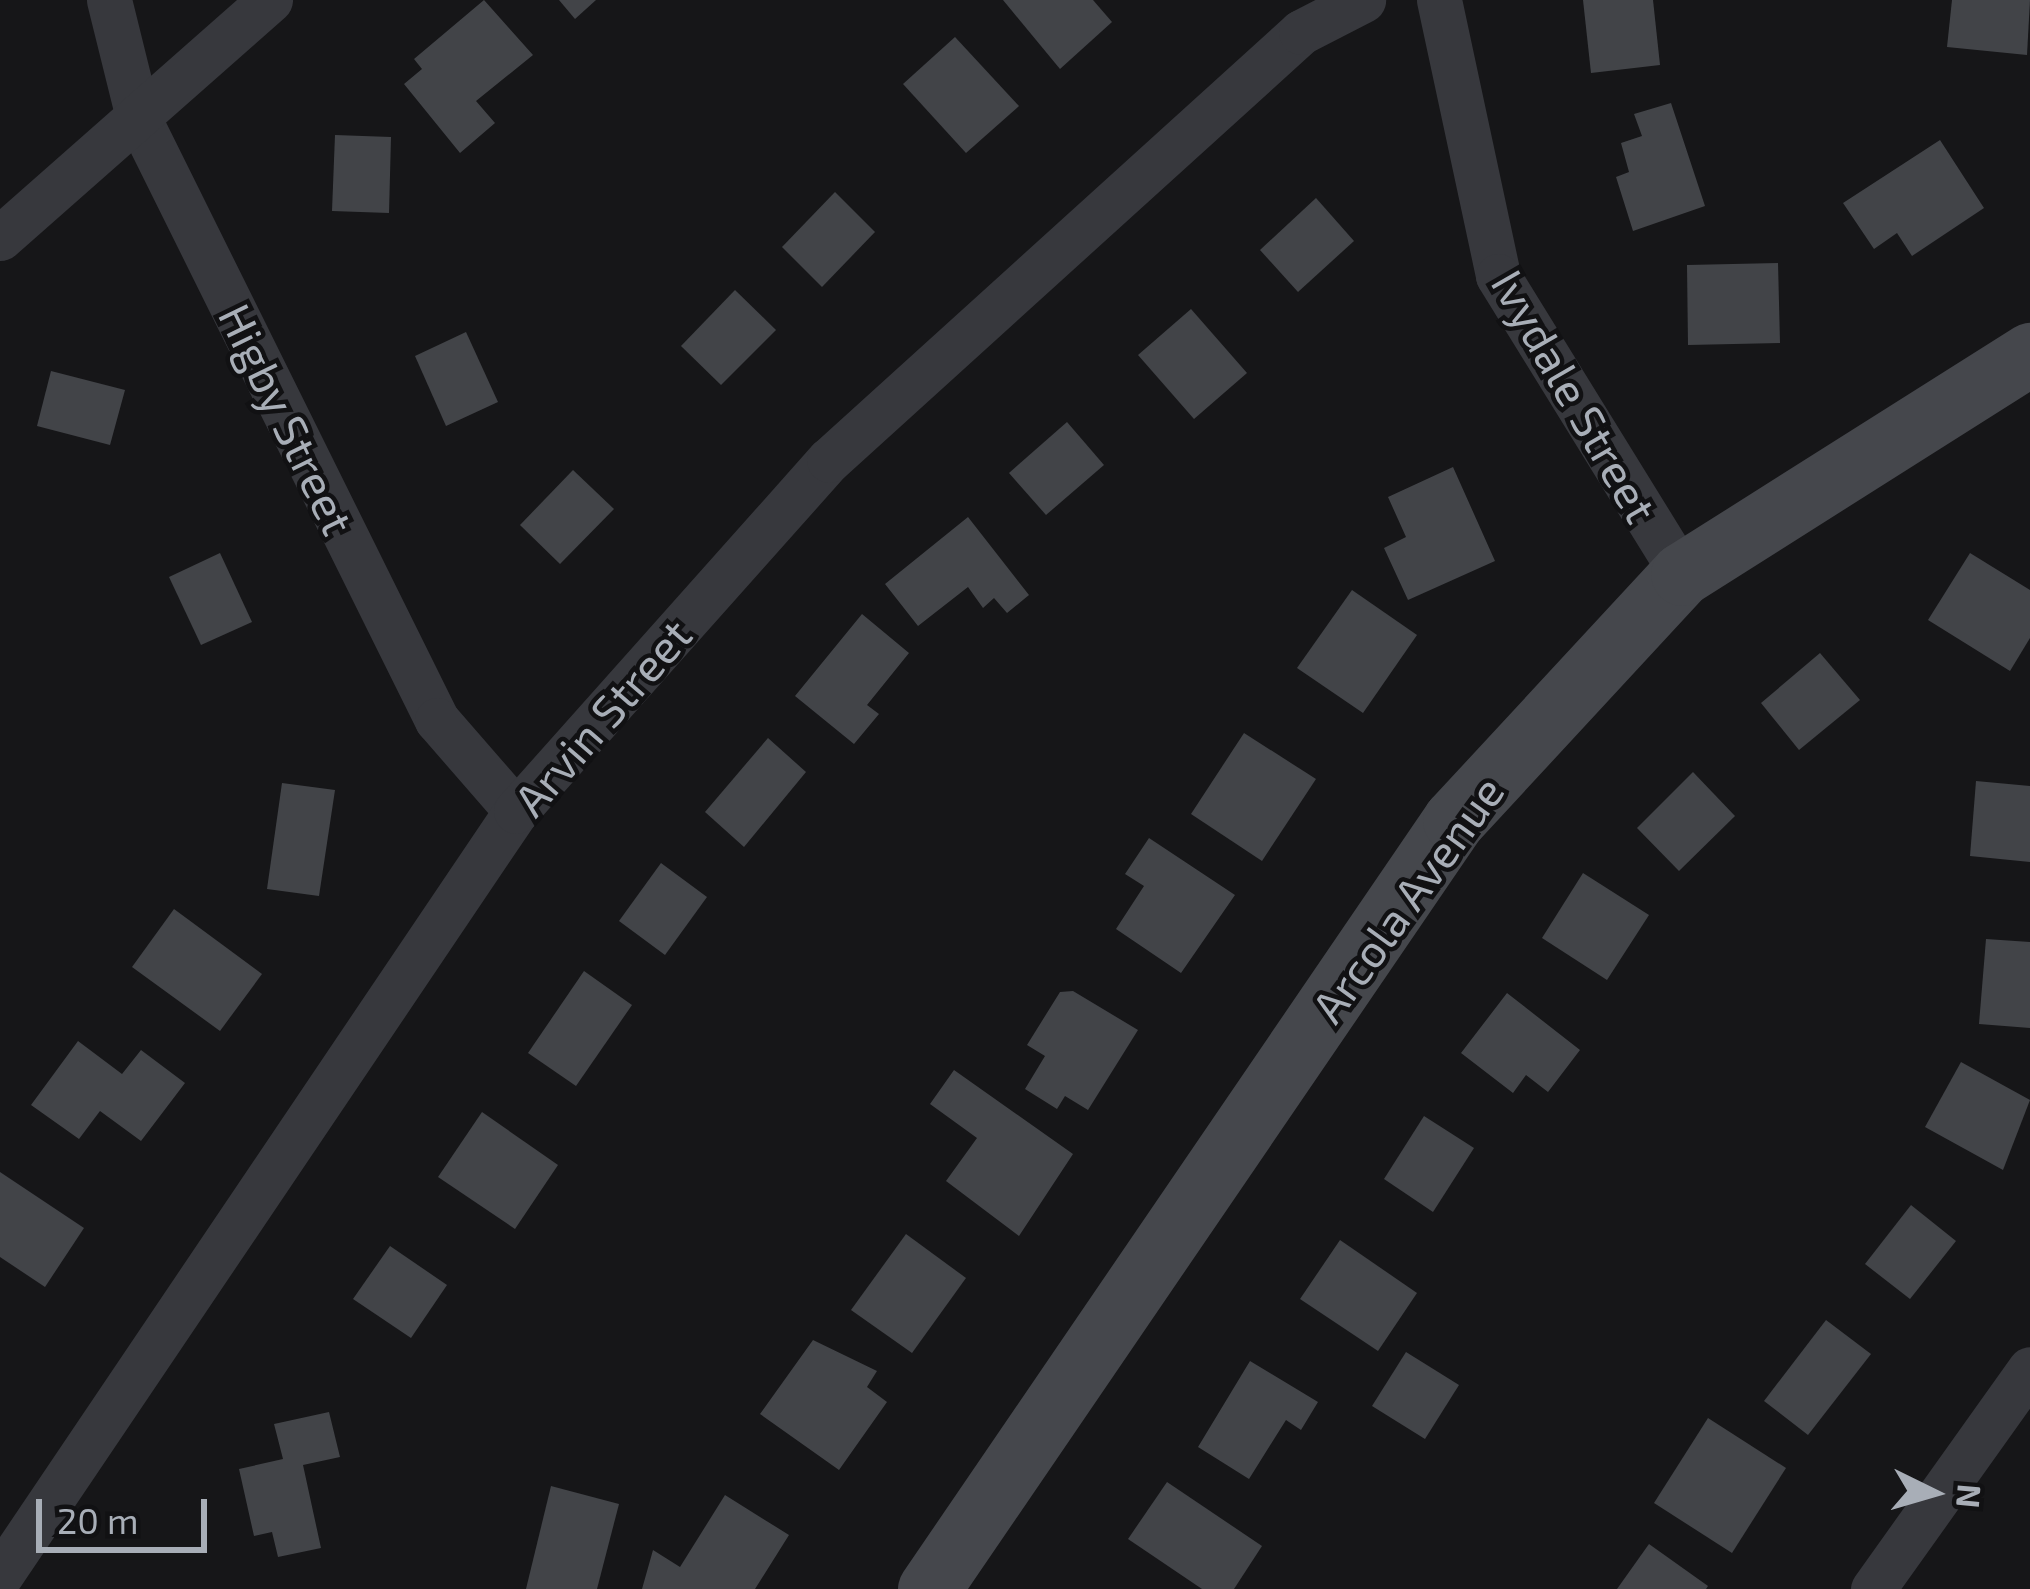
<!DOCTYPE html>
<style>
body{margin:0}
#map{position:relative;width:2030px;height:1589px;overflow:hidden;background:#161618;font-family:"Exo 2",sans-serif}
div>[style]{position:absolute}
.building>*{inset:0;background:#424448}
.street>*{height:45px;margin:-22.5px;padding:0 22.5px;transform-origin:22.5px;border-radius:22.5px;background:#37383d}
.secondary>*{height:63px;margin:-31.5px;padding:0 31.5px;transform-origin:31.5px;border-radius:31.5px;background:#45474c}
span{translate:-50% -50%;white-space:nowrap;text-align:center;line-height:1.15;-webkit-text-stroke:9px #111113;paint-order:stroke}
.street-label{font-size:45px;color:#a8aeb7}
.north{position:absolute;left:1874px;top:1433px;width:120px;height:120px;-webkit-text-stroke:9px #111113;paint-order:stroke;rotate:95deg;font-size:33px;font-weight:700;line-height:48px;text-align:center;color:#a8aeb7}
.north::after{content:'';display:block;margin:auto;width:42px;height:54px;background:#a8aeb7;clip-path:polygon(50% 0,100% 100%,50% 72%,0 100%)}
.scale{position:absolute;left:36px;top:1499px;width:171px;height:54px;box-sizing:border-box;border:6px solid #a8aeb7;border-top:0;padding-left:15px;font-size:36px;line-height:42px;white-space:nowrap;color:#a8aeb7;-webkit-text-stroke:9px #111113;paint-order:stroke}
</style>
<div id="map">
<div class="building">
<i style="clip-path:polygon(484px 0,533px 55px,476px 101px,495px 123px,460px 153px,404px 84px,422px 69px,414px 59px)"></i>
<i style="clip-path:polygon(559px 0,596px 0,575px 19px)"></i>
<i style="clip-path:polygon(1003px 0,1093px 0,1112px 22px,1060px 69px)"></i>
<i style="clip-path:polygon(1583px 0,1653px 0,1660px 65px,1591px 73px)"></i>
<i style="clip-path:polygon(1952px 0,2030px 0,2027px 55px,1947px 47px)"></i>
<i style="clip-path:polygon(955px 37px,1019px 106px,966px 153px,903px 84px)"></i>
<i style="clip-path:polygon(1671px 103px,1705px 206px,1633px 231px,1616px 177px,1629px 172px,1621px 143px,1642px 136px,1634px 114px)"></i>
<i style="clip-path:polygon(335px 135px,391px 137px,389px 213px,332px 211px)"></i>
<i style="clip-path:polygon(1940px 140px,1984px 208px,1912px 256px,1897px 233px,1874px 249px,1843px 203px)"></i>
<i style="clip-path:polygon(835px 192px,875px 232px,822px 287px,782px 247px)"></i>
<i style="clip-path:polygon(1316px 198px,1354px 241px,1298px 292px,1260px 250px)"></i>
<i style="clip-path:polygon(1778px 263px,1780px 343px,1688px 345px,1687px 265px)"></i>
<i style="clip-path:polygon(735px 290px,776px 330px,721px 385px,681px 346px)"></i>
<i style="clip-path:polygon(1191px 309px,1247px 373px,1194px 419px,1138px 355px)"></i>
<i style="clip-path:polygon(466px 332px,498px 402px,446px 426px,415px 356px)"></i>
<i style="clip-path:polygon(51px 371px,125px 390px,110px 445px,37px 426px)"></i>
<i style="clip-path:polygon(1067px 422px,1104px 465px,1046px 515px,1009px 473px)"></i>
<i style="clip-path:polygon(1453px 467px,1495px 561px,1408px 600px,1384px 548px,1406px 537px,1388px 497px)"></i>
<i style="clip-path:polygon(573px 470px,614px 509px,560px 564px,520px 525px)"></i>
<i style="clip-path:polygon(968px 517px,1029px 595px,1007px 613px,994px 598px,983px 608px,968px 587px,918px 626px,885px 584px)"></i>
<i style="clip-path:polygon(220px 553px,252px 622px,201px 645px,169px 577px)"></i>
<i style="clip-path:polygon(1970px 553px,2030px 590px,2030px 638px,2010px 671px,1928px 620px)"></i>
<i style="clip-path:polygon(1352px 590px,1417px 635px,1363px 713px,1297px 668px)"></i>
<i style="clip-path:polygon(862px 614px,909px 653px,867px 705px,879px 714px,854px 744px,795px 696px)"></i>
<i style="clip-path:polygon(1820px 653px,1860px 700px,1799px 750px,1761px 703px)"></i>
<i style="clip-path:polygon(1244px 733px,1316px 779px,1262px 861px,1191px 814px)"></i>
<i style="clip-path:polygon(768px 738px,806px 772px,744px 847px,705px 812px)"></i>
<i style="clip-path:polygon(1693px 772px,1735px 816px,1679px 871px,1637px 828px)"></i>
<i style="clip-path:polygon(1976px 781px,2030px 786px,2030px 862px,1970px 856px)"></i>
<i style="clip-path:polygon(282px 783px,335px 790px,319px 896px,267px 889px)"></i>
<i style="clip-path:polygon(1149px 838px,1235px 895px,1181px 973px,1116px 929px,1144px 886px,1125px 874px)"></i>
<i style="clip-path:polygon(661px 863px,707px 897px,665px 955px,619px 921px)"></i>
<i style="clip-path:polygon(1583px 873px,1649px 915px,1607px 980px,1542px 938px)"></i>
<i style="clip-path:polygon(174px 909px,262px 974px,220px 1031px,132px 967px)"></i>
<i style="clip-path:polygon(1986px 939px,2030px 942px,2030px 1028px,1979px 1024px)"></i>
<i style="clip-path:polygon(584px 971px,632px 1005px,576px 1086px,528px 1053px)"></i>
<i style="clip-path:polygon(1073px 991px,1138px 1030px,1088px 1110px,1065px 1096px,1057px 1109px,1025px 1089px,1045px 1056px,1027px 1045px,1060px 992px)"></i>
<i style="clip-path:polygon(1507px 993px,1580px 1050px,1548px 1092px,1526px 1075px,1513px 1093px,1461px 1053px)"></i>
<i style="clip-path:polygon(78px 1041px,122px 1074px,141px 1050px,185px 1083px,141px 1141px,100px 1111px,79px 1139px,31px 1105px)"></i>
<i style="clip-path:polygon(1961px 1062px,2030px 1100px,2003px 1170px,1925px 1127px)"></i>
<i style="clip-path:polygon(954px 1070px,1073px 1154px,1019px 1236px,946px 1181px,977px 1138px,930px 1104px)"></i>
<i style="clip-path:polygon(482px 1112px,558px 1165px,515px 1229px,438px 1177px)"></i>
<i style="clip-path:polygon(1424px 1116px,1474px 1148px,1433px 1212px,1384px 1179px)"></i>
<i style="clip-path:polygon(0 1172px,84px 1228px,45px 1287px,0 1257px)"></i>
<i style="clip-path:polygon(1911px 1205px,1956px 1241px,1910px 1299px,1865px 1264px)"></i>
<i style="clip-path:polygon(906px 1234px,966px 1278px,912px 1353px,851px 1310px)"></i>
<i style="clip-path:polygon(1340px 1240px,1417px 1293px,1378px 1351px,1300px 1299px)"></i>
<i style="clip-path:polygon(390px 1246px,447px 1285px,411px 1338px,353px 1299px)"></i>
<i style="clip-path:polygon(1826px 1320px,1871px 1354px,1808px 1435px,1764px 1401px)"></i>
<i style="clip-path:polygon(813px 1340px,877px 1371px,867px 1387px,887px 1402px,839px 1470px,760px 1414px)"></i>
<i style="clip-path:polygon(1406px 1352px,1459px 1385px,1425px 1439px,1372px 1406px)"></i>
<i style="clip-path:polygon(1250px 1361px,1318px 1402px,1301px 1430px,1286px 1420px,1249px 1479px,1198px 1447px)"></i>
<i style="clip-path:polygon(329px 1412px,340px 1457px,303px 1465px,321px 1548px,278px 1557px,272px 1532px,254px 1536px,239px 1469px,283px 1459px,274px 1424px)"></i>
<i style="clip-path:polygon(1708px 1418px,1786px 1468px,1732px 1553px,1654px 1503px)"></i>
<i style="clip-path:polygon(1167px 1482px,1262px 1546px,1234px 1589px,1202px 1589px,1128px 1539px)"></i>
<i style="clip-path:polygon(551px 1486px,619px 1504px,597px 1589px,526px 1589px)"></i>
<i style="clip-path:polygon(725px 1495px,789px 1535px,755px 1589px,642px 1589px,653px 1550px,680px 1567px)"></i>
<i style="clip-path:polygon(1649px 1544px,1708px 1586px,1706px 1589px,1617px 1589px)"></i>
</div>
<div class="street">
<i style="left:109px;top:0;width:121px;rotate:76.1deg"></i>
<i style="left:138px;top:117px;width:673px;rotate:63.63deg"></i>
<i style="left:437px;top:720px;width:121px;rotate:49deg"></i>
<i style="left:1439px;top:0;width:282px;rotate:77.9deg"></i>
<i style="left:1498px;top:276px;width:350px;rotate:58.3deg"></i>
<i style="left:0;top:238px;width:360px;rotate:-41.4deg"></i>
<i style="left:0;top:1576px;width:923px;rotate:-56deg"></i>
<i style="left:516px;top:811px;width:470px;rotate:-48.3deg"></i>
<i style="left:829px;top:460px;width:637px;rotate:-42.2deg"></i>
<i style="left:1301px;top:32px;width:70px;rotate:-27.3deg"></i>
<i style="left:1873px;top:1589px;width:270px;rotate:-54.5deg"></i>
</div>
<div class="secondary">
<i style="left:929px;top:1589px;width:931px;rotate:-55.68deg"></i>
<i style="left:1454px;top:820px;width:335px;rotate:-47.2deg"></i>
<i style="left:1682px;top:574px;width:412px;rotate:-32.3deg"></i>
</div>
<div class="street-label">
<span style="left:1575px;top:396px;rotate:60deg">Ivydale Street</span>
<span style="left:287px;top:419px;rotate:64deg">Higby Street</span>
<span style="left:602px;top:717px;rotate:-49deg">Arvin Street</span>
<span style="left:1407px;top:899px;rotate:-54deg">Arcola Avenue</span>
</div>
<div class="north">N</div>
<div class="scale">20 m</div>
</div>
